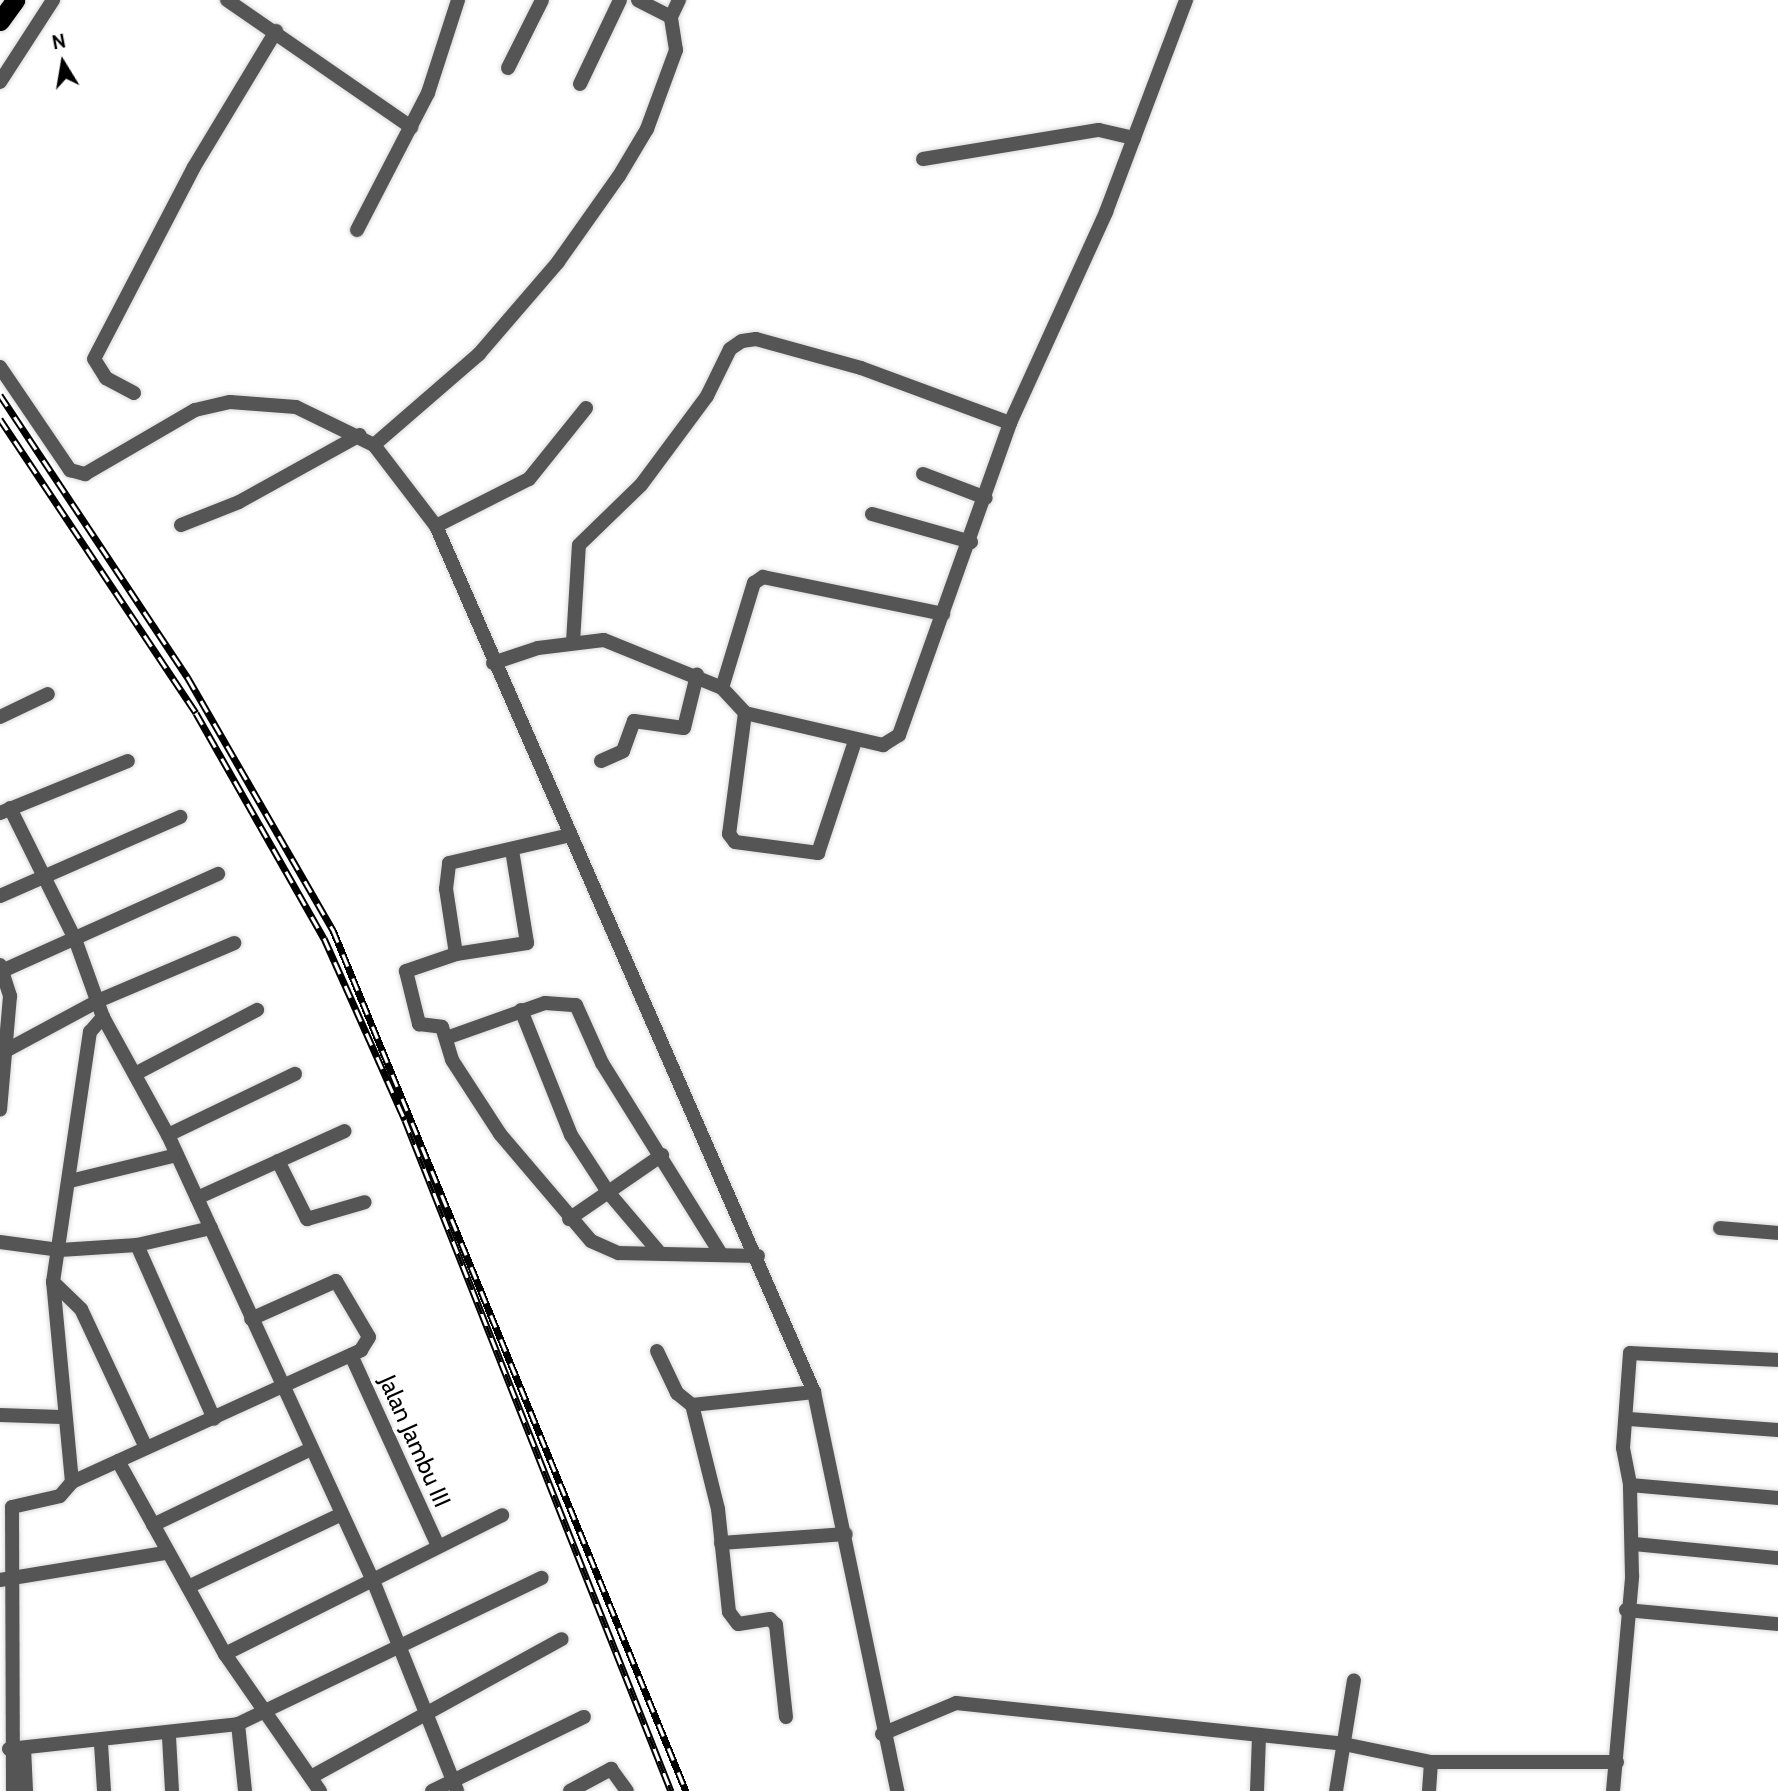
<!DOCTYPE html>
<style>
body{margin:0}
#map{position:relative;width:1778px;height:1791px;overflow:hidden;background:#fff;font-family:Cabin,sans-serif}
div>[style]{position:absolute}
.roads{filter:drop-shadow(0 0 2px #dbdbdb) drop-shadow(0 0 2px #dbdbdb)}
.minor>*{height:14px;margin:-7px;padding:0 7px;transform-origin:7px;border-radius:7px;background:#555}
.tertiary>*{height:14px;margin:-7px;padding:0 7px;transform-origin:7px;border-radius:7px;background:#555}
.trunk>*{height:19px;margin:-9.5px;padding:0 9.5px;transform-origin:9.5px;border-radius:9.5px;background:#000}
.rail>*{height:7px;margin-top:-3.5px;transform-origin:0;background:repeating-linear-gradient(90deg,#fff 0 13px,#000 0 26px);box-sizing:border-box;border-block:2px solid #000}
span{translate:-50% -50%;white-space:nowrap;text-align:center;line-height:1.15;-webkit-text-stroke:7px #fff;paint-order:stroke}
.street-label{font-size:24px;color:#000}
.north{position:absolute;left:28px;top:28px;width:70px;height:70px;-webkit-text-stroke:5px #fff;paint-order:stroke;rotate:349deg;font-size:19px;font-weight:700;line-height:28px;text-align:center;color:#000}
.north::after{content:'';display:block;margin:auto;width:24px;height:32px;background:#000;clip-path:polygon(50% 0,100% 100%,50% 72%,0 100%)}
</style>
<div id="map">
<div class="roads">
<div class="minor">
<i style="left:227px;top:0;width:224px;rotate:34.6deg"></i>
<i style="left:671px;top:17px;width:19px;rotate:-65deg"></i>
<i style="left:508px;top:68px;width:76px;rotate:-63.4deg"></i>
<i style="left:580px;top:84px;width:93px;rotate:-64.5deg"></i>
<i style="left:923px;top:159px;width:178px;rotate:-9.4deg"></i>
<i style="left:1099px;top:130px;width:36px;rotate:13deg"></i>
<i style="left:357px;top:230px;width:154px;rotate:-62.6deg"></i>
<i style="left:428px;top:93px;width:98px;rotate:-72.1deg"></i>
<i style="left:134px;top:393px;width:32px;rotate:-152deg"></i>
<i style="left:106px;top:378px;width:22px;rotate:-122deg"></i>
<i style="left:94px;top:359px;width:216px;rotate:-62.5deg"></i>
<i style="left:194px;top:167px;width:159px;rotate:-58.9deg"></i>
<i style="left:374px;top:445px;width:139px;rotate:-40.9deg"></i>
<i style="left:479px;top:354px;width:121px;rotate:-49.3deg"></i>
<i style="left:558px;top:262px;width:105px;rotate:-54.7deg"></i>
<i style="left:619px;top:176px;width:55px;rotate:-59.2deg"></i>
<i style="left:647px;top:129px;width:84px;rotate:-69.8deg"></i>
<i style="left:676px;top:50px;width:33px;rotate:-99deg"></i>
<i style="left:671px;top:17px;width:37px;rotate:-153deg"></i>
<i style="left:923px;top:474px;width:67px;rotate:20.9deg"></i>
<i style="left:872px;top:514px;width:103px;rotate:15.8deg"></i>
<i style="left:181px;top:525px;width:62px;rotate:-21.6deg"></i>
<i style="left:239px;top:502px;width:138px;rotate:-29deg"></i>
<i style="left:436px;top:526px;width:104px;rotate:-26.8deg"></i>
<i style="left:529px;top:479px;width:91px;rotate:-51.2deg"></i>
<i style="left:573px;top:642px;width:97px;rotate:-86.5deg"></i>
<i style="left:579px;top:545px;width:86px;rotate:-44.1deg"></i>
<i style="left:641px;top:485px;width:111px;rotate:-53.4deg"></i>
<i style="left:707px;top:396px;width:52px;rotate:-63.9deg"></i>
<i style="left:730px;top:349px;width:14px;rotate:-34deg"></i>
<i style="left:742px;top:341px;width:14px;rotate:-8deg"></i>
<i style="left:756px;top:339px;width:109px;rotate:15.4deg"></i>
<i style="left:861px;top:368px;width:159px;rotate:20.3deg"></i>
<i style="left:493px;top:663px;width:47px;rotate:-18.4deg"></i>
<i style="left:538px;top:648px;width:66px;rotate:-6.9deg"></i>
<i style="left:604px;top:640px;width:127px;rotate:22.1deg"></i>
<i style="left:722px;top:688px;width:34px;rotate:47deg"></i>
<i style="left:745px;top:713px;width:122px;rotate:97.5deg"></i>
<i style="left:729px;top:834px;width:10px;rotate:53deg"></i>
<i style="left:735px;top:842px;width:84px;rotate:7.5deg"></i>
<i style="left:818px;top:853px;width:118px;rotate:-71.7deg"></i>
<i style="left:722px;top:688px;width:110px;rotate:-73.1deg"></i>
<i style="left:754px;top:583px;width:11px;rotate:-34deg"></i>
<i style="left:763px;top:577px;width:184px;rotate:11.6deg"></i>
<i style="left:745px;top:713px;width:142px;rotate:13.1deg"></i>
<i style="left:883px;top:745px;width:19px;rotate:-32deg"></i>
<i style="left:899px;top:735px;width:331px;rotate:-70.4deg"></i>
<i style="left:1010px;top:423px;width:232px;rotate:-65.5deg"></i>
<i style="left:1106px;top:212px;width:227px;rotate:-69.3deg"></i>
<i style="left:0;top:717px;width:53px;rotate:-25.6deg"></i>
<i style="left:601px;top:761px;width:24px;rotate:-24deg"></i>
<i style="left:623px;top:751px;width:32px;rotate:-70deg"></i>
<i style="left:634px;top:721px;width:50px;rotate:8deg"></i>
<i style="left:684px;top:728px;width:55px;rotate:-76.2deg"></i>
<i style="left:10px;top:808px;width:146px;rotate:63.6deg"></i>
<i style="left:75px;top:939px;width:83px;rotate:70.3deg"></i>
<i style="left:103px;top:1017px;width:135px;rotate:61.2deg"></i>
<i style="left:168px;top:1135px;width:488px;rotate:65.3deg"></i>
<i style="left:372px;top:1578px;width:229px;rotate:68.2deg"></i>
<i style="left:0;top:813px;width:138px;rotate:-22.1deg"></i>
<i style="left:512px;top:850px;width:94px;rotate:80.8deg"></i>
<i style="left:527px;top:943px;width:72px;rotate:171.2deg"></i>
<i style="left:456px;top:954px;width:53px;rotate:161.2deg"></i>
<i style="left:406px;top:971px;width:55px;rotate:76.2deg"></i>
<i style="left:419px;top:1024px;width:23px;rotate:7deg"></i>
<i style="left:442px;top:1027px;width:34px;rotate:73deg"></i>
<i style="left:452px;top:1060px;width:88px;rotate:57deg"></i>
<i style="left:500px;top:1134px;width:140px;rotate:49.6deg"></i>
<i style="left:591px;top:1241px;width:30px;rotate:24deg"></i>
<i style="left:618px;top:1253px;width:140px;rotate:1.2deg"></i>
<i style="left:0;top:896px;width:197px;rotate:-23.7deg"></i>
<i style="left:456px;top:954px;width:66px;rotate:-98.7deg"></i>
<i style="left:446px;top:889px;width:26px;rotate:-83deg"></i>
<i style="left:449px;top:863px;width:124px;rotate:-13deg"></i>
<i style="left:0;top:965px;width:33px;rotate:72deg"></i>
<i style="left:10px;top:996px;width:114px;rotate:95deg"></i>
<i style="left:2px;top:971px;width:237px;rotate:-24.2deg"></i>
<i style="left:521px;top:1010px;width:135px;rotate:68.2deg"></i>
<i style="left:571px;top:1135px;width:68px;rotate:57deg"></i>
<i style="left:608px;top:1192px;width:80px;rotate:49.6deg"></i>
<i style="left:449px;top:1037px;width:102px;rotate:-19.5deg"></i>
<i style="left:545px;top:1003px;width:31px;rotate:4deg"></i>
<i style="left:576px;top:1005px;width:64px;rotate:65.9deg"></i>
<i style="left:602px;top:1063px;width:225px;rotate:58.1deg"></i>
<i style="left:7px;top:1050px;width:106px;rotate:-28.3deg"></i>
<i style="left:100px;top:1000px;width:146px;rotate:-23deg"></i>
<i style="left:135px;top:1074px;width:138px;rotate:-27.7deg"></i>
<i style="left:168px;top:1135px;width:141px;rotate:-25.7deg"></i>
<i style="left:278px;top:1161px;width:65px;rotate:63.4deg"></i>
<i style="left:307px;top:1219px;width:60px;rotate:-16.3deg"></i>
<i style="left:70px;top:1181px;width:110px;rotate:-13.7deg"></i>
<i style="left:197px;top:1198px;width:162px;rotate:-24.4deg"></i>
<i style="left:569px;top:1219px;width:113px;rotate:-34.5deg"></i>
<i style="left:1720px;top:1228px;width:58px;rotate:4.9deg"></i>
<i style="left:0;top:1242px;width:61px;rotate:7.6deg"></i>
<i style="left:60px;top:1250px;width:77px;rotate:-3.7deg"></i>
<i style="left:137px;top:1245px;width:76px;rotate:-12.9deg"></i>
<i style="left:137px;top:1245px;width:190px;rotate:66.1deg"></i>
<i style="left:53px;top:1282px;width:39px;rotate:44deg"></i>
<i style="left:81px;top:1309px;width:153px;rotate:64.9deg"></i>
<i style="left:657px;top:1351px;width:47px;rotate:64.5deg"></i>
<i style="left:677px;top:1393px;width:19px;rotate:39deg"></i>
<i style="left:351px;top:1355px;width:210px;rotate:65.5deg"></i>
<i style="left:1778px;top:1360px;width:148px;rotate:-177.3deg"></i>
<i style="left:1630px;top:1353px;width:95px;rotate:94.2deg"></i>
<i style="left:1623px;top:1448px;width:38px;rotate:79deg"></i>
<i style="left:1630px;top:1485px;width:149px;rotate:5deg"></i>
<i style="left:0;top:1415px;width:61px;rotate:1.9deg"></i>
<i style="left:1629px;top:1419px;width:149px;rotate:4.2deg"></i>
<i style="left:118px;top:1461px;width:221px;rotate:61deg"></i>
<i style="left:225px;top:1654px;width:167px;rotate:55.3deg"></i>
<i style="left:72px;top:1482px;width:201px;rotate:-95.4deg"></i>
<i style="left:53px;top:1282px;width:253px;rotate:-81.6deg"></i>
<i style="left:90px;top:1032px;width:20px;rotate:-49deg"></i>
<i style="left:153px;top:1525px;width:175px;rotate:-25.7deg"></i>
<i style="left:721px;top:1543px;width:125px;rotate:-4.1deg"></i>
<i style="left:1634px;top:1544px;width:145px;rotate:5.6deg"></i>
<i style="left:0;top:1580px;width:167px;rotate:-9.3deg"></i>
<i style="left:188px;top:1587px;width:170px;rotate:-25.4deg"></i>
<i style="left:1626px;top:1610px;width:153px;rotate:5.3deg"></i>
<i style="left:225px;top:1654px;width:310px;rotate:-26.6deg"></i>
<i style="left:786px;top:1717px;width:93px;rotate:-96.2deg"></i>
<i style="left:776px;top:1625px;width:8px;rotate:-135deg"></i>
<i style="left:770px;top:1619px;width:32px;rotate:171deg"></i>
<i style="left:738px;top:1624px;width:15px;rotate:-127deg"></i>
<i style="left:729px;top:1612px;width:104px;rotate:-96.1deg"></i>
<i style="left:718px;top:1509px;width:107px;rotate:-104deg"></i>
<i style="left:692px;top:1405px;width:123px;rotate:-6.1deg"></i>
<i style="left:238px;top:1724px;width:67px;rotate:84deg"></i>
<i style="left:882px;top:1734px;width:80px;rotate:-22.7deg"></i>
<i style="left:956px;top:1703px;width:385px;rotate:6deg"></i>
<i style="left:1339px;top:1743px;width:94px;rotate:11.7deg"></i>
<i style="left:1431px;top:1762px;width:186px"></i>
<i style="left:169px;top:1737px;width:54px;rotate:86.8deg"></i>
<i style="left:101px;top:1744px;width:47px;rotate:86.3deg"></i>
<i style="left:24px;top:1748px;width:43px;rotate:87.3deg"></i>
<i style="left:9px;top:1749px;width:230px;rotate:-6.2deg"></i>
<i style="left:238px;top:1724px;width:337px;rotate:-25.7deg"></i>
<i style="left:311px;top:1777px;width:286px;rotate:-28.8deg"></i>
<i style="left:13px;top:1791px;width:284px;rotate:-90.2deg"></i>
<i style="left:12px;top:1507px;width:49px;rotate:-12.9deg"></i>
<i style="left:60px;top:1496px;width:18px;rotate:-49deg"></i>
<i style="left:72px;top:1482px;width:318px;rotate:-24.5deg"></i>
<i style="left:361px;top:1350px;width:15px;rotate:-58deg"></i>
<i style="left:369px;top:1337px;width:65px;rotate:-120.5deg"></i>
<i style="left:336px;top:1281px;width:93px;rotate:155.9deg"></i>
<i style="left:432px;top:1791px;width:169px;rotate:-26deg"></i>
<i style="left:570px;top:1791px;width:47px;rotate:-28.2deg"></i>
<i style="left:611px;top:1769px;width:27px;rotate:54deg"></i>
<i style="left:1257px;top:1791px;width:55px;rotate:-87.9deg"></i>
<i style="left:1336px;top:1791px;width:112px;rotate:-80.8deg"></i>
<i style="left:1429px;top:1791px;width:29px;rotate:-86deg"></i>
<i style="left:1613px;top:1791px;width:216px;rotate:-84.9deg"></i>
<i style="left:1632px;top:1576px;width:91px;rotate:-91.3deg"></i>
</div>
<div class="tertiary">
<i style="left:0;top:82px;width:98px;rotate:-57.1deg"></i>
<i style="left:0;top:367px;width:125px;rotate:55.8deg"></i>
<i style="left:70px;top:470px;width:16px;rotate:15deg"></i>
<i style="left:85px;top:474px;width:127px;rotate:-30.2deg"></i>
<i style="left:195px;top:410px;width:36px;rotate:-13deg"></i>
<i style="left:230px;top:402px;width:66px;rotate:4.3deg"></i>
<i style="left:296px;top:407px;width:87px;rotate:26deg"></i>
<i style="left:374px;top:445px;width:102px;rotate:52.6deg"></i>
<i style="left:436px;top:526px;width:945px;rotate:66.42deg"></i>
<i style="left:814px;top:1392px;width:408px;rotate:78.2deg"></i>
</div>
<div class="trunk">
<i style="left:0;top:21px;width:26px;rotate:-54deg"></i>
</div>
</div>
<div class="rail">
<i style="left:0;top:395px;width:340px;rotate:56.4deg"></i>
<i style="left:188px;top:678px;width:291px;rotate:60.1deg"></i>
<i style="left:333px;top:930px;width:931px;rotate:67.71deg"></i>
<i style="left:0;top:419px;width:353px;rotate:56.3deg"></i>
<i style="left:196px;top:713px;width:259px;rotate:60.4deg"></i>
<i style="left:324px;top:938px;width:199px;rotate:66deg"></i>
<i style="left:405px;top:1120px;width:722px;rotate:68.38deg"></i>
</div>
<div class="street-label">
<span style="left:415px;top:1441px;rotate:66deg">Jalan Jambu III</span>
</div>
<div class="north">N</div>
</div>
